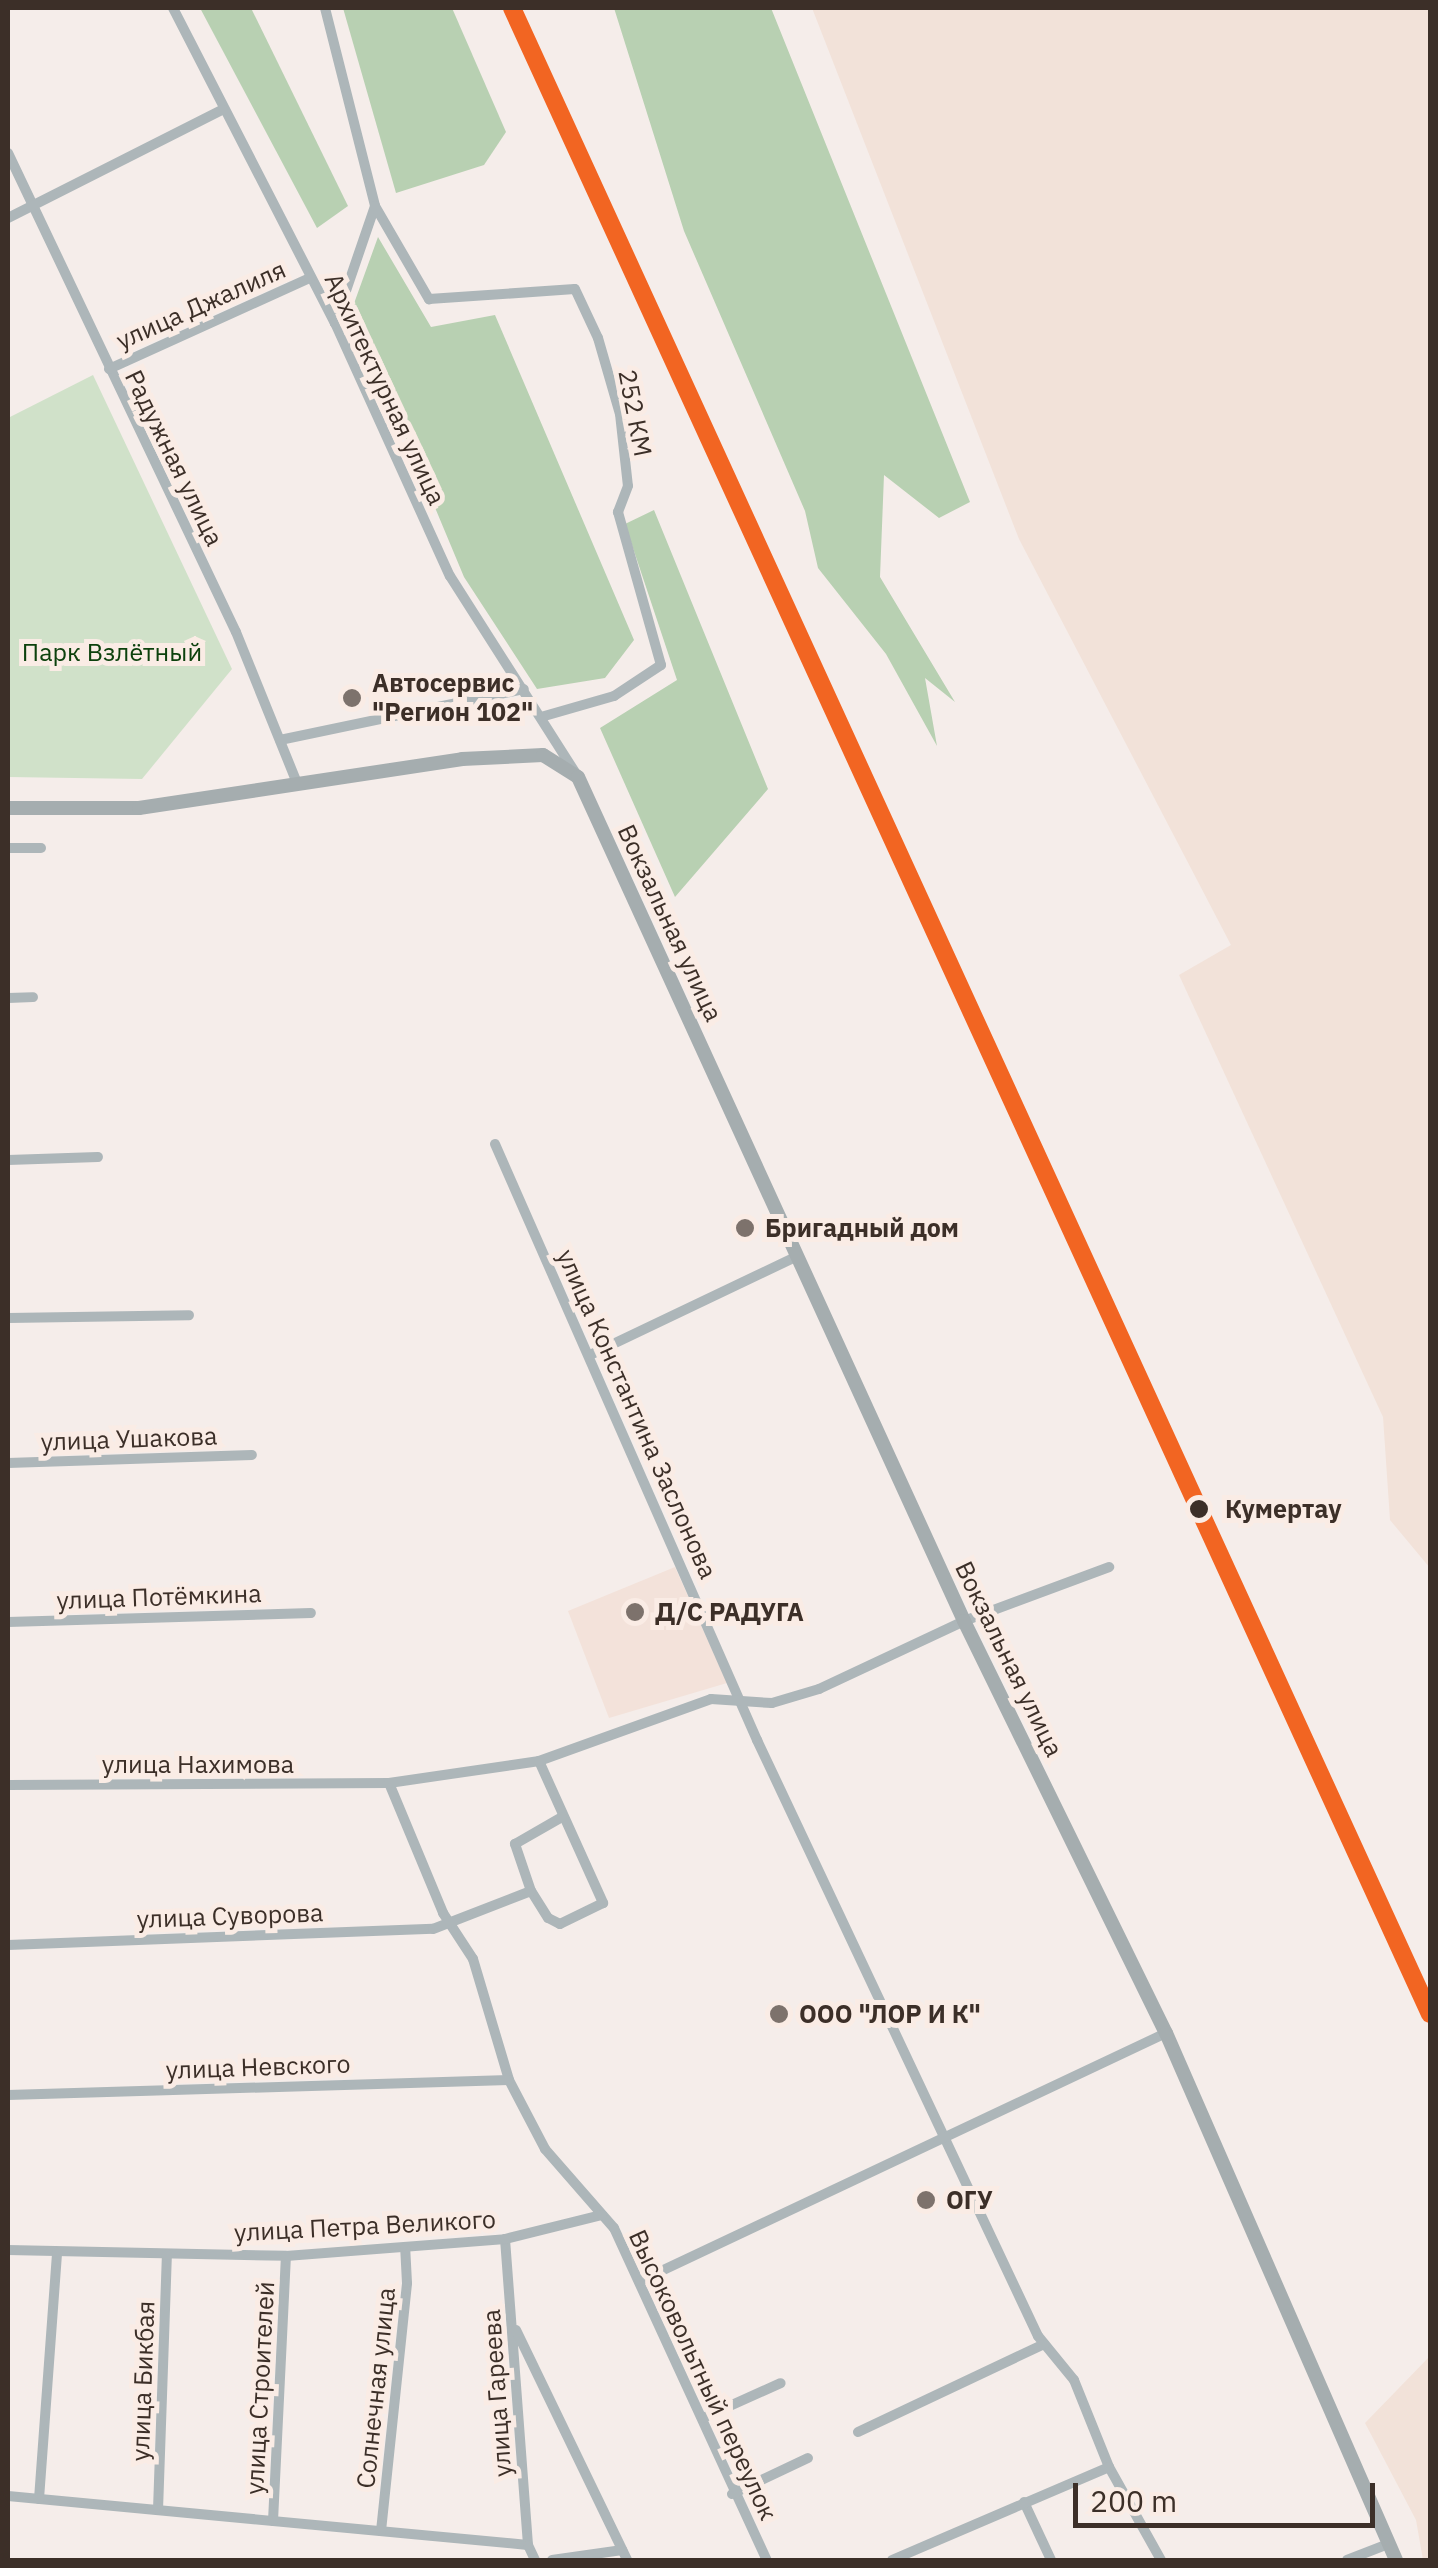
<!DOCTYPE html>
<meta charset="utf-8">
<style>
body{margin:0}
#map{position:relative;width:1438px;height:2568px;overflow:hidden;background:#f5edea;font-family:"IBM Plex Sans",sans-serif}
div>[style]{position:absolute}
.industrial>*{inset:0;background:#f2e2d9}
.education>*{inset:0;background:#f3e2da}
.green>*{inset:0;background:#d0e1c9}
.forest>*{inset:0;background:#b8d0b2}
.minor>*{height:10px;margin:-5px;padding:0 5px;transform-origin:5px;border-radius:5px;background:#adb6b9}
.major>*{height:14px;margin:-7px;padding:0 7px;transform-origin:7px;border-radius:7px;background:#a5adaf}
.rail>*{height:2.5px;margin-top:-1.25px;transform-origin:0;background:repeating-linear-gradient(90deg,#b0b2b2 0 12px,transparent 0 24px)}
.rail-1>*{height:18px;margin:-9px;padding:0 9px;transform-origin:9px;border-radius:9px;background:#f26522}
.dots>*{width:28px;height:28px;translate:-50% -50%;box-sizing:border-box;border:5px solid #faece5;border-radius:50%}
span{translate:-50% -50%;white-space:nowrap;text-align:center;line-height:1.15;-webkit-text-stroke:10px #faece5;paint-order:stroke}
.street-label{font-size:25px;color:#3c2f28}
.park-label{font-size:25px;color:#0c410d}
.poi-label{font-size:25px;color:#3c2f28;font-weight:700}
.left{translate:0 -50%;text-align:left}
.stop-label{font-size:25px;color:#3c2f28;font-weight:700}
.frame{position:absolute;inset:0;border:10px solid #3c2f28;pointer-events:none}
.scale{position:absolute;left:1073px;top:2483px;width:302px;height:45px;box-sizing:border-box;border:5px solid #3c2f28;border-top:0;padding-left:12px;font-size:30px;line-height:35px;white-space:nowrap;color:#3c2f28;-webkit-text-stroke:8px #faece5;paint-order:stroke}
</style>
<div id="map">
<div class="industrial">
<i style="clip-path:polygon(812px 8px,1430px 8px,1430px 1568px,1390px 1520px,1383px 1417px,1179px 975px,1231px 945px,1019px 539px)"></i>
<i style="clip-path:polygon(1430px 2356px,1430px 2560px,1423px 2560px,1416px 2520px,1365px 2423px)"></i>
</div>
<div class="education">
<i style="clip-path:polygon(675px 1567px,727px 1683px,609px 1718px,568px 1611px)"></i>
</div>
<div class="green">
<i style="clip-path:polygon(93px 375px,232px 669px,142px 779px,8px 777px,8px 418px)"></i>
</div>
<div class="forest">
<i style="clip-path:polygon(200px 8px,251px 8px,348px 206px,317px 228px)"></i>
<i style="clip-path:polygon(343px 8px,452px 8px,506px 132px,484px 165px,396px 193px)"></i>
<i style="clip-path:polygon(614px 8px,771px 8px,970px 502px,939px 518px,884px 475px,880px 577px,955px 702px,925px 678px,937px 746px,886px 654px,818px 568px,805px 511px,684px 231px)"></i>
<i style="clip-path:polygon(378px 237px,431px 327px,495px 315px,634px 640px,605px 678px,537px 689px,464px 577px,352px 309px)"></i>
<i style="clip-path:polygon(654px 510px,768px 789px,675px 897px,600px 728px,677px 680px,625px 524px)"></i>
</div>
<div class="minor">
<i style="left:173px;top:8px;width:354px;rotate:62.8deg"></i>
<i style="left:335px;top:323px;width:278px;rotate:65.6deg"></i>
<i style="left:450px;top:576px;width:236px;rotate:57.5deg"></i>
<i style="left:325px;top:8px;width:204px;rotate:75.8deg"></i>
<i style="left:375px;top:206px;width:124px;rotate:108.9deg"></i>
<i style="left:8px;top:153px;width:530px;rotate:64.55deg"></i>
<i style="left:236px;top:632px;width:163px;rotate:68deg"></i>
<i style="left:375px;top:206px;width:108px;rotate:59.9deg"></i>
<i style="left:429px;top:299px;width:146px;rotate:-3.9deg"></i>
<i style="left:575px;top:289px;width:54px;rotate:64.9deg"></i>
<i style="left:598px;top:338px;width:79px;rotate:73.9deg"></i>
<i style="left:620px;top:414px;width:72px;rotate:83.7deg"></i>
<i style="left:628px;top:486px;width:28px;rotate:111deg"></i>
<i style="left:618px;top:512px;width:159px;rotate:74.3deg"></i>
<i style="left:661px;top:665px;width:56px;rotate:146.6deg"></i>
<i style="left:614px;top:696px;width:76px;rotate:164deg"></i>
<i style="left:8px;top:218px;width:240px;rotate:-26.8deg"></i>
<i style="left:109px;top:369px;width:221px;rotate:-24.4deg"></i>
<i style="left:280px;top:740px;width:249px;rotate:-11.8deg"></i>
<i style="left:8px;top:848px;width:33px"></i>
<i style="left:8px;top:998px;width:25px;rotate:-2deg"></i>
<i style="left:495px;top:1144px;width:651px;rotate:66.27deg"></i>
<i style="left:757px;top:1740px;width:659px;rotate:64.76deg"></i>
<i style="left:1038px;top:2336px;width:57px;rotate:50.7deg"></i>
<i style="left:1074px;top:2380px;width:94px;rotate:68.1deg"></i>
<i style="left:1109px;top:2467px;width:107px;rotate:60.8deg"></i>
<i style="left:8px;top:1160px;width:90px;rotate:-1.9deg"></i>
<i style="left:8px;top:1318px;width:181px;rotate:-0.9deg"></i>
<i style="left:590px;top:1355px;width:230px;rotate:-25.5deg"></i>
<i style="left:8px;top:1463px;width:244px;rotate:-1.9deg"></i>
<i style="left:8px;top:1622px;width:303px;rotate:-1.7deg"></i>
<i style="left:539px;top:1761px;width:156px;rotate:65.7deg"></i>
<i style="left:603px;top:1903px;width:48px;rotate:154deg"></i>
<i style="left:560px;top:1924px;width:13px;rotate:-153deg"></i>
<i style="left:548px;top:1918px;width:32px;rotate:-122deg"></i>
<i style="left:531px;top:1891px;width:50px;rotate:-108.8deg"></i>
<i style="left:515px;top:1844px;width:54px;rotate:-29.9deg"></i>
<i style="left:389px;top:1783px;width:141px;rotate:67.4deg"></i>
<i style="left:443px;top:1913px;width:55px;rotate:56.9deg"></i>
<i style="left:473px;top:1959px;width:126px;rotate:73.4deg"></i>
<i style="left:509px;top:2080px;width:78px;rotate:62.4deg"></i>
<i style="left:545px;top:2149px;width:105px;rotate:48.9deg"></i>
<i style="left:614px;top:2228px;width:366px;rotate:65.3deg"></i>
<i style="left:8px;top:1785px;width:381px;rotate:-0.3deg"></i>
<i style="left:389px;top:1783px;width:152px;rotate:-8.3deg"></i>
<i style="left:539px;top:1761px;width:183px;rotate:-19.8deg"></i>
<i style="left:711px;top:1699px;width:61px;rotate:3.8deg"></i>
<i style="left:772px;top:1703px;width:49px;rotate:-16.6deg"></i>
<i style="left:819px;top:1689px;width:160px;rotate:-25.1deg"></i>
<i style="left:964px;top:1621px;width:155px;rotate:-20.4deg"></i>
<i style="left:8px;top:1945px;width:425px;rotate:-2.2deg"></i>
<i style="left:433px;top:1929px;width:105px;rotate:-21.2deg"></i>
<i style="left:8px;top:2095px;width:501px;rotate:-1.71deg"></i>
<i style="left:505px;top:2239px;width:307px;rotate:85.7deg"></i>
<i style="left:8px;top:2250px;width:278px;rotate:1.2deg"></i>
<i style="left:286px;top:2256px;width:220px;rotate:-4.4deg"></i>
<i style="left:505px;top:2239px;width:100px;rotate:-13.9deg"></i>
<i style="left:640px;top:2281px;width:582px;rotate:-25.24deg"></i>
<i style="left:516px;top:2330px;width:255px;rotate:64.2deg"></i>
<i style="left:703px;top:2418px;width:85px;rotate:-24.2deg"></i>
<i style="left:858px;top:2432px;width:206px;rotate:-25.3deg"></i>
<i style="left:732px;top:2494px;width:84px;rotate:-25.3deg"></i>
<i style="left:8px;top:2496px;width:522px;rotate:5.38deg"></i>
<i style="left:528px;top:2545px;width:17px;rotate:65deg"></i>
<i style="left:39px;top:2499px;width:247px;rotate:-85.8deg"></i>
<i style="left:1024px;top:2502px;width:64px;rotate:65deg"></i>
<i style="left:158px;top:2510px;width:256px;rotate:-88deg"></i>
<i style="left:273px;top:2521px;width:265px;rotate:-87.2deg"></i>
<i style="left:381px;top:2531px;width:249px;rotate:-84deg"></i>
<i style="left:407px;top:2283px;width:35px;rotate:-93deg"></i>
<i style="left:552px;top:2560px;width:71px;rotate:-8.1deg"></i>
<i style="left:892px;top:2560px;width:236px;rotate:-23.2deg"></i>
<i style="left:1347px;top:2560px;width:44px;rotate:-21.3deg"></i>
</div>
<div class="major">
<i style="left:8px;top:808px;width:131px"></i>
<i style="left:139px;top:808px;width:327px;rotate:-8.6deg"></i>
<i style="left:462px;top:759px;width:81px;rotate:-2.8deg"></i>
<i style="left:543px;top:755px;width:41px;rotate:32.2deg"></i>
<i style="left:578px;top:777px;width:928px;rotate:65.42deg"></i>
<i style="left:964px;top:1621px;width:459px;rotate:63.9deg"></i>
<i style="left:1166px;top:2033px;width:575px;rotate:66.42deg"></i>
</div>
<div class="rail">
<i style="left:729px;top:481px;width:1622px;rotate:65.41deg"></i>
</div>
<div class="rail-1">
<i style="left:512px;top:8px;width:2206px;rotate:65.41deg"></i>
</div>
<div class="dots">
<i style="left:352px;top:698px;background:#7d726c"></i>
<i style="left:745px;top:1228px;background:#7d726c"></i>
<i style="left:1199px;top:1509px;background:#3c2f28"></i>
<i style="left:635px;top:1612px;background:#7d726c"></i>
<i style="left:779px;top:2014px;background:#7d726c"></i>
<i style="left:926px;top:2200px;background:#7d726c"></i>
</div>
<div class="street-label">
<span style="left:201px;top:305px;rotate:-24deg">улица Джалиля</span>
<span style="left:385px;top:389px;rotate:65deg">Архитектурная улица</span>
<span style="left:635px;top:413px;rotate:79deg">252 КМ</span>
<span style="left:174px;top:458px;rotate:64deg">Радужная улица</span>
<span style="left:670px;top:923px;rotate:65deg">Вокзальная улица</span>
<span style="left:637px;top:1414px;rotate:66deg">улица Константина Заслонова</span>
<span style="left:129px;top:1439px;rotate:-2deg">улица Ушакова</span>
<span style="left:159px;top:1597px;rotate:-2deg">улица Потёмкина</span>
<span style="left:1009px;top:1659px;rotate:64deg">Вокзальная улица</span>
<span style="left:198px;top:1764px">улица Нахимова</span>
<span style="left:230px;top:1916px;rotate:-2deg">улица Суворова</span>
<span style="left:258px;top:2067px;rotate:-2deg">улица Невского</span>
<span style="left:365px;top:2226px;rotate:-3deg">улица Петра Великого</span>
<span style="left:703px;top:2375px;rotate:65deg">Высоковольтный переулок</span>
<span style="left:143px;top:2381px;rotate:-88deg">улица Бикбая</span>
<span style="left:260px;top:2388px;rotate:-87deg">улица Строителей</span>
<span style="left:376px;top:2388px;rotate:-84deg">Солнечная улица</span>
<span style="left:497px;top:2393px;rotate:-94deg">улица Гареева</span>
</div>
<div class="park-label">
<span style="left:112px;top:652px">Парк Взлётный</span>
</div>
<div class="poi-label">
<span class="left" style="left:372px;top:698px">Автосервис<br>"Регион 102"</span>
<span class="left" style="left:765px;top:1228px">Бригадный дом</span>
<span class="left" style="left:655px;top:1612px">Д/С РАДУГА</span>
<span class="left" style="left:799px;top:2014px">ООО "ЛОР И К"</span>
<span class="left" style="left:946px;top:2200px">ОГУ</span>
</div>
<div class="stop-label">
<span class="left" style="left:1225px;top:1509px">Кумертау</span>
</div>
<div class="frame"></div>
<div class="scale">200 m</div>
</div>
